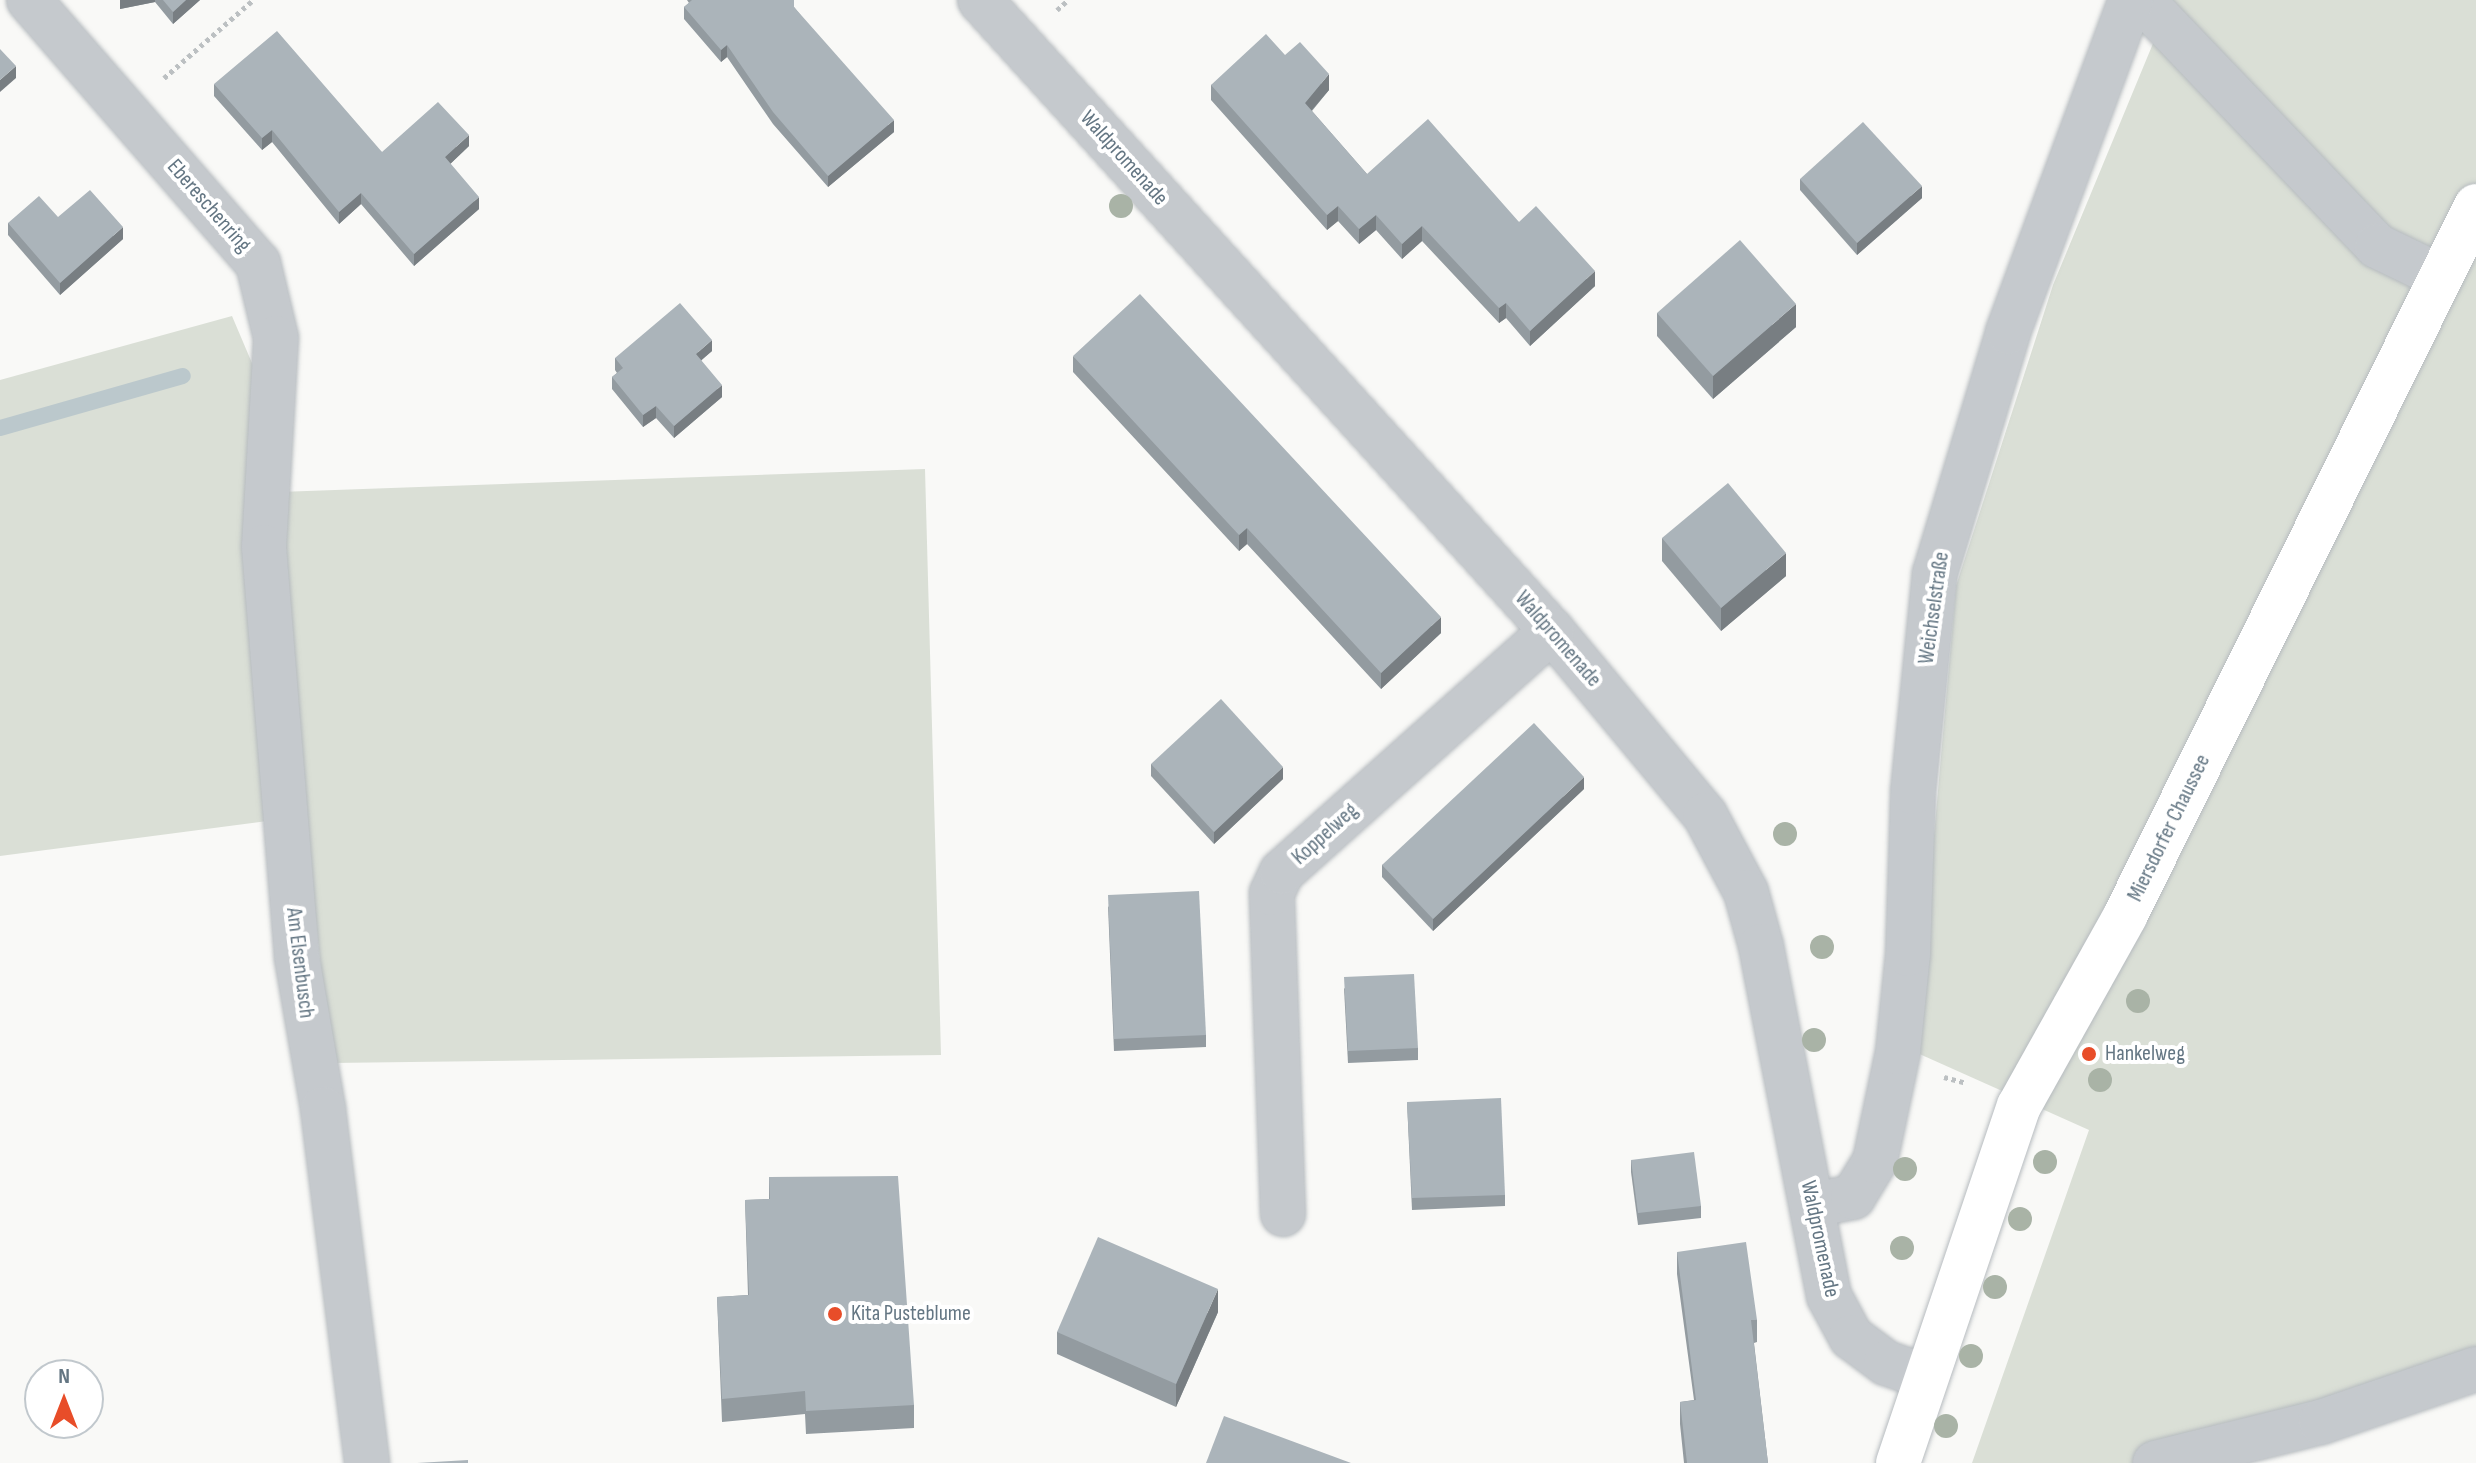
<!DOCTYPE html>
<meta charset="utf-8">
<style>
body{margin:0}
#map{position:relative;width:2476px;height:1463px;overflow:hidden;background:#f9f9f7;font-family:"Sofia Sans Condensed",sans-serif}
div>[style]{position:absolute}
.green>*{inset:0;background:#dadfd6}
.stream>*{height:16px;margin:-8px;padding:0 8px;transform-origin:8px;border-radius:8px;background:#bbc8cc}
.path>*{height:5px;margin-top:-2.5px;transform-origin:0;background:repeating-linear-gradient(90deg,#bcc0c2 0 4px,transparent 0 8px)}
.roads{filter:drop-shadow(0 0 2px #b6bbbf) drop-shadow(0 0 2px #b6bbbf)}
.minor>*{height:44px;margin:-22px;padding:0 22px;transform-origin:22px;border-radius:22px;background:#c5c9cd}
.major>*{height:44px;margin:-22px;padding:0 22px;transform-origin:22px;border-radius:22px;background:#fff}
.trees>*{width:24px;height:24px;margin:-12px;border-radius:50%;background:#a9b3a6}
.wall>*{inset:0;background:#939ba0}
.shaded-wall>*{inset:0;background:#787e82}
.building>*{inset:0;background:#abb4ba}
.dots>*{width:22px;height:22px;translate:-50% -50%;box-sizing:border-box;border:4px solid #fff;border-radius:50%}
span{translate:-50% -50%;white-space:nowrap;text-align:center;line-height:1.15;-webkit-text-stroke:8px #fff;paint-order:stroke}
.street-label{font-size:22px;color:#647683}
.poi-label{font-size:22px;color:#647683}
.left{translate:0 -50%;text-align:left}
.north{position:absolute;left:24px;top:1359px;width:80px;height:80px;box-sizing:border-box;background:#fff;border:2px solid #c1c8cd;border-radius:50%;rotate:0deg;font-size:22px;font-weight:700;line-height:32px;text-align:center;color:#647683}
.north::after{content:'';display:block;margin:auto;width:28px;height:36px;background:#e84d29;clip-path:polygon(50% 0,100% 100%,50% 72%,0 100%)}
</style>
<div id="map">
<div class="green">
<i style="clip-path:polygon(2171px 0,2476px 0,2476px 1381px,2211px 1463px,1972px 1463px,2089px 1130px,1915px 1052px,1956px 586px,2053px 285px)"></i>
<i style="clip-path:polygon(232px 316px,274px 415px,279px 492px,925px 469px,941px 1055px,331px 1063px,305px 816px,0 856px,0 380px)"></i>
</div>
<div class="stream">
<i style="left:0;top:428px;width:190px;rotate:-15.9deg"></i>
</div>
<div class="path">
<i style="left:1057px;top:10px;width:15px;rotate:-42deg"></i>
<i style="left:164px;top:78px;width:118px;rotate:-41.2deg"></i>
<i style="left:1944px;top:1077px;width:23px;rotate:15deg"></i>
</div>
<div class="roads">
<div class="minor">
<i style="left:29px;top:0;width:349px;rotate:49deg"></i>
<i style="left:258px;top:263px;width:77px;rotate:76.5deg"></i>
<i style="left:276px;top:338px;width:209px;rotate:93.3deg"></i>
<i style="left:264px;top:547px;width:412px;rotate:85.4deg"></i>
<i style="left:297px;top:958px;width:153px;rotate:80.2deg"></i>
<i style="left:323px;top:1109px;width:357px;rotate:82.9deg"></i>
<i style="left:980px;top:0;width:852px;rotate:47.81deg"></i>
<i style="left:1552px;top:631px;width:239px;rotate:50.3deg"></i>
<i style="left:1705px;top:815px;width:87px;rotate:62deg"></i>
<i style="left:1746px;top:892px;width:56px;rotate:74.5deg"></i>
<i style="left:1761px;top:946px;width:357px;rotate:79deg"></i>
<i style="left:1829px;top:1296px;width:47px;rotate:61.8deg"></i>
<i style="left:1851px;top:1337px;width:44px;rotate:36.6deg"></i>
<i style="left:1886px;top:1363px;width:42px;rotate:19.3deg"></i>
<i style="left:2142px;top:0;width:340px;rotate:46.3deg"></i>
<i style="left:2377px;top:246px;width:71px;rotate:25.8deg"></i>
<i style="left:1813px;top:1205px;width:41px;rotate:-11.3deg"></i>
<i style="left:1853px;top:1197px;width:42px;rotate:-58.6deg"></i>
<i style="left:1875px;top:1161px;width:111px;rotate:-78.1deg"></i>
<i style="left:1898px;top:1052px;width:99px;rotate:-84.2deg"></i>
<i style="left:1908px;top:954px;width:162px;rotate:-88.2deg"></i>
<i style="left:1913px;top:792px;width:220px;rotate:-84.3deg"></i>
<i style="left:1935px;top:573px;width:252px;rotate:-73.1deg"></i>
<i style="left:2008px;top:332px;width:354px;rotate:-69.7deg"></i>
<i style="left:1283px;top:1214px;width:321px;rotate:-92deg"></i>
<i style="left:1272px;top:893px;width:23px;rotate:-65deg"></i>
<i style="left:1282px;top:872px;width:362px;rotate:-41.8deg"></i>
<i style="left:2155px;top:1463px;width:171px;rotate:-13.9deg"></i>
<i style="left:2321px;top:1422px;width:164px;rotate:-18.9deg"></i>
</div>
<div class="major">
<i style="left:1898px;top:1463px;width:377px;rotate:-71.3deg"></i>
<i style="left:2019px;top:1106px;width:218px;rotate:-60.8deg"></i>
<i style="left:2125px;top:916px;width:792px;rotate:-63.69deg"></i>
</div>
</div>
<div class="trees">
<i style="left:1121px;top:206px"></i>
<i style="left:1785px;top:834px"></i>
<i style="left:1822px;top:947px"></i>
<i style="left:2138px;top:1001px"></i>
<i style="left:1814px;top:1040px"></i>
<i style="left:2100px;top:1080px"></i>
<i style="left:2045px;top:1162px"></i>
<i style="left:1905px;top:1169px"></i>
<i style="left:2020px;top:1219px"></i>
<i style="left:1902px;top:1248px"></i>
<i style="left:1995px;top:1287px"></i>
<i style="left:1971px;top:1356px"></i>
<i style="left:1946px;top:1426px"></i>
</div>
<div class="wall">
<i style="clip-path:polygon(120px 0,200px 0,173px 24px,155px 2px,120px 9px)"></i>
<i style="clip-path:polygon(687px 0,794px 0,794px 7px,894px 132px,828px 187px,773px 124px,727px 57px,721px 62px,684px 19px,684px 7px,689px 3px)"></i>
<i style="clip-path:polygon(1285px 55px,1329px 90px,1312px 111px,1367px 174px,1519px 222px,1595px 286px,1530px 346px,1506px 318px,1499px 323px,1422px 241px,1402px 259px,1376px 230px,1359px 244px,1338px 221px,1327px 230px,1211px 100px,1211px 85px)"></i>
<i style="clip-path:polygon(214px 84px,382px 152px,469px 146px,450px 164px,479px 209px,414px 266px,361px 204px,339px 224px,272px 142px,262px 150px,214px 96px)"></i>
<i style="clip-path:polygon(1800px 179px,1922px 198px,1857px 255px,1800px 190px)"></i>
<i style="clip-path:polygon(58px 217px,123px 239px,60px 295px,8px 235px,8px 223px)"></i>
<i style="clip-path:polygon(1657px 313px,1796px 327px,1713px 399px,1657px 336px)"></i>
<i style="clip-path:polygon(712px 351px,701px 360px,722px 397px,674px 438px,656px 418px,643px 427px,612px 389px,612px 377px,617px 373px,615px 370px,615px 358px)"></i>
<i style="clip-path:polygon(1073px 356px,1441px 633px,1381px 689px,1247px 544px,1239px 551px,1073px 372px)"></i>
<i style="clip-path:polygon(1662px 538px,1786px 576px,1721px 631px,1662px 561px)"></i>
<i style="clip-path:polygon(1151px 764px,1283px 779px,1214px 844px,1151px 776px)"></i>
<i style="clip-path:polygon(1584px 789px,1433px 931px,1382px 877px,1382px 865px)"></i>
<i style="clip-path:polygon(1108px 906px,1206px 1035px,1206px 1047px,1114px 1051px)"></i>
<i style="clip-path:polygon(1344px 988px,1418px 1048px,1418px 1060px,1348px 1063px)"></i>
<i style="clip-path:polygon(1407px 1102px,1505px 1195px,1505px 1206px,1412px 1210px)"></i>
<i style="clip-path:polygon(1631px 1160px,1701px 1206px,1701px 1218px,1638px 1225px,1631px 1172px)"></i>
<i style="clip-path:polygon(769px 1177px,914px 1405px,914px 1428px,806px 1434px,805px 1414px,722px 1422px,717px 1297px,748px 1295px,745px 1200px,769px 1199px)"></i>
<i style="clip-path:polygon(1677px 1252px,1757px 1320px,1757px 1342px,1754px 1343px,1768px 1463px,1684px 1463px,1680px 1424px,1680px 1402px,1694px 1400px,1677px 1274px)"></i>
<i style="clip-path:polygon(1218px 1312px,1176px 1407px,1057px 1354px,1057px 1332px)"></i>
</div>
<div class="shaded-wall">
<i style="clip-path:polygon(120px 0,155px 0,155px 2px,120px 9px)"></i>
<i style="clip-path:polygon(186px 0,200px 0,173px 24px,173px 12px)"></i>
<i style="clip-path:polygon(727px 45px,727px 57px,721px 62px,721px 50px)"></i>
<i style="clip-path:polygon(16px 66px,16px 78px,0 92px,0 80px)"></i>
<i style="clip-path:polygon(1329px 74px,1329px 90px,1305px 118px,1305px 103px)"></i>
<i style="clip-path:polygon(894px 120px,894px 132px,828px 187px,828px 176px)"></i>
<i style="clip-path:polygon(272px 130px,272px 142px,262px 150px,262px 138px)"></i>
<i style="clip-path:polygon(469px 135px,469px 146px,445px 169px,445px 157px)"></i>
<i style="clip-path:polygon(1922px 186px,1922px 198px,1857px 255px,1857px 243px)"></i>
<i style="clip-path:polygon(361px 193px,361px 204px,339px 224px,339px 212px)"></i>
<i style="clip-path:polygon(479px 197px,479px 209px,414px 266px,414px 254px)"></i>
<i style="clip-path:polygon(1338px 206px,1338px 221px,1327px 230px,1327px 215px)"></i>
<i style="clip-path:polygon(1376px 215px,1376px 230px,1359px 244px,1359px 229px)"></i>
<i style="clip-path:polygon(1422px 226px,1422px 241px,1402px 259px,1402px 244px)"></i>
<i style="clip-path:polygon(123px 227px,123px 239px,60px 295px,60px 283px)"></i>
<i style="clip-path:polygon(1595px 271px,1595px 286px,1530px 346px,1530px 331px)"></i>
<i style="clip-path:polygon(1506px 303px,1506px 318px,1499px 323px,1499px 308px)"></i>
<i style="clip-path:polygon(1796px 304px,1796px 327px,1713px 399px,1713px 376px)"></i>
<i style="clip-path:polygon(712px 340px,712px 351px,696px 365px,696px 354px)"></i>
<i style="clip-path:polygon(722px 385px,722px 397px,674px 438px,674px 426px)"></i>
<i style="clip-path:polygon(656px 406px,656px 418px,643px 427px,643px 415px)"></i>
<i style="clip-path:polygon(1247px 528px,1247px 544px,1239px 551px,1239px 535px)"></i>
<i style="clip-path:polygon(1786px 553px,1786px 576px,1721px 631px,1721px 608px)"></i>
<i style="clip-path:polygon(1441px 617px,1441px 633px,1381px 689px,1381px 673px)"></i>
<i style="clip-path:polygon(1283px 767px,1283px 779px,1214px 844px,1214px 832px)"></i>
<i style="clip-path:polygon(1584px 777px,1584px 789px,1433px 931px,1433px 919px)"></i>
<i style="clip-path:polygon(1218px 1289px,1218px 1312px,1176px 1407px,1176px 1384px)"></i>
</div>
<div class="building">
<i style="clip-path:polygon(163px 0,186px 0,173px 12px)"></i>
<i style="clip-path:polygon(692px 0,794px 0,794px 7px,894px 120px,828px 176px,773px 112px,727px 45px,721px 50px,684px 7px)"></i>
<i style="clip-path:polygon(277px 31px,382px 152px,438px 102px,469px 135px,445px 157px,479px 197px,414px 254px,361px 193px,339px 212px,272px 130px,262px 138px,214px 84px)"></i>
<i style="clip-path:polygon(1266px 34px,1285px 55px,1300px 42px,1329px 74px,1305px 103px,1367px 174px,1428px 119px,1519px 222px,1536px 206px,1595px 271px,1530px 331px,1506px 303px,1499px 308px,1422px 226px,1402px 244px,1376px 215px,1359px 229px,1338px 206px,1327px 215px,1211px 85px)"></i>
<i style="clip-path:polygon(0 49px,16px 66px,0 80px)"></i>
<i style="clip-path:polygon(1863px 122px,1922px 186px,1857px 243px,1800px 179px)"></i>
<i style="clip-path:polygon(90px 190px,123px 227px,60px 283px,8px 223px,39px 196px,58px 217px)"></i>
<i style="clip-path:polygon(1740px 240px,1796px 304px,1713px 376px,1657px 313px)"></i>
<i style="clip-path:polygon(1140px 294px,1441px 617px,1381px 673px,1247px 528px,1239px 535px,1073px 356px)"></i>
<i style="clip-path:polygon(680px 303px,712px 340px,696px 354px,722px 385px,674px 426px,656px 406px,643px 415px,612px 377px,623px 368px,615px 358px)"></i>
<i style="clip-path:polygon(1728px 483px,1786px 553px,1721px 608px,1662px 538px)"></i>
<i style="clip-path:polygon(1221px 699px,1283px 767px,1214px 832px,1151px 764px)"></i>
<i style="clip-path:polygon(1534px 723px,1584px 777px,1433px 919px,1382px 865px)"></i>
<i style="clip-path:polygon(1199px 891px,1206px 1035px,1114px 1039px,1108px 895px)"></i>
<i style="clip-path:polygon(1414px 974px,1418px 1048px,1348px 1051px,1344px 977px)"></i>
<i style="clip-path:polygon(1501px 1098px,1505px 1195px,1412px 1198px,1407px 1102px)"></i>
<i style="clip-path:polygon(1694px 1152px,1701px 1206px,1638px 1213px,1631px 1160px)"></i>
<i style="clip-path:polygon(898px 1176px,914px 1405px,806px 1411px,805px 1391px,722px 1399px,717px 1297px,749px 1295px,745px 1200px,770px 1199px,769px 1177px)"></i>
<i style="clip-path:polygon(1098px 1237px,1218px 1289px,1176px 1384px,1057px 1332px)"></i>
<i style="clip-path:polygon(1746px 1242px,1757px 1320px,1751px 1320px,1768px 1463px,1687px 1463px,1680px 1402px,1696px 1400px,1677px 1252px)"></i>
<i style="clip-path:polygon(1224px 1416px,1351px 1463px,1206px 1463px)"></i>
<i style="clip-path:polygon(468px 1460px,468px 1463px,417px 1463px)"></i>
</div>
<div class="dots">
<i style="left:2089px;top:1054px;background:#e84d29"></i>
<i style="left:835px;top:1314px;background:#e84d29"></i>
</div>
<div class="street-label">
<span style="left:1124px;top:158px;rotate:48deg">Waldpromenade</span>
<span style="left:209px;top:206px;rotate:49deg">Ebereschenring</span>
<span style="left:1934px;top:608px;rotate:-82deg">Weichselstraße</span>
<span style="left:1558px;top:639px;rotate:49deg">Waldpromenade</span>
<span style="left:2169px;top:828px;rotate:-64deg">Miersdorfer Chaussee</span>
<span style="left:1325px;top:834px;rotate:-42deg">Koppelweg</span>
<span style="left:300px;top:963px;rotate:83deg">Am Elsenbusch</span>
<span style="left:1820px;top:1239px;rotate:78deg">Waldpromenade</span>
</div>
<div class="poi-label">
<span class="left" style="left:2105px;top:1054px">Hankelweg</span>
<span class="left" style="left:851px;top:1314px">Kita Pusteblume</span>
</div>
<div class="north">N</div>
</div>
